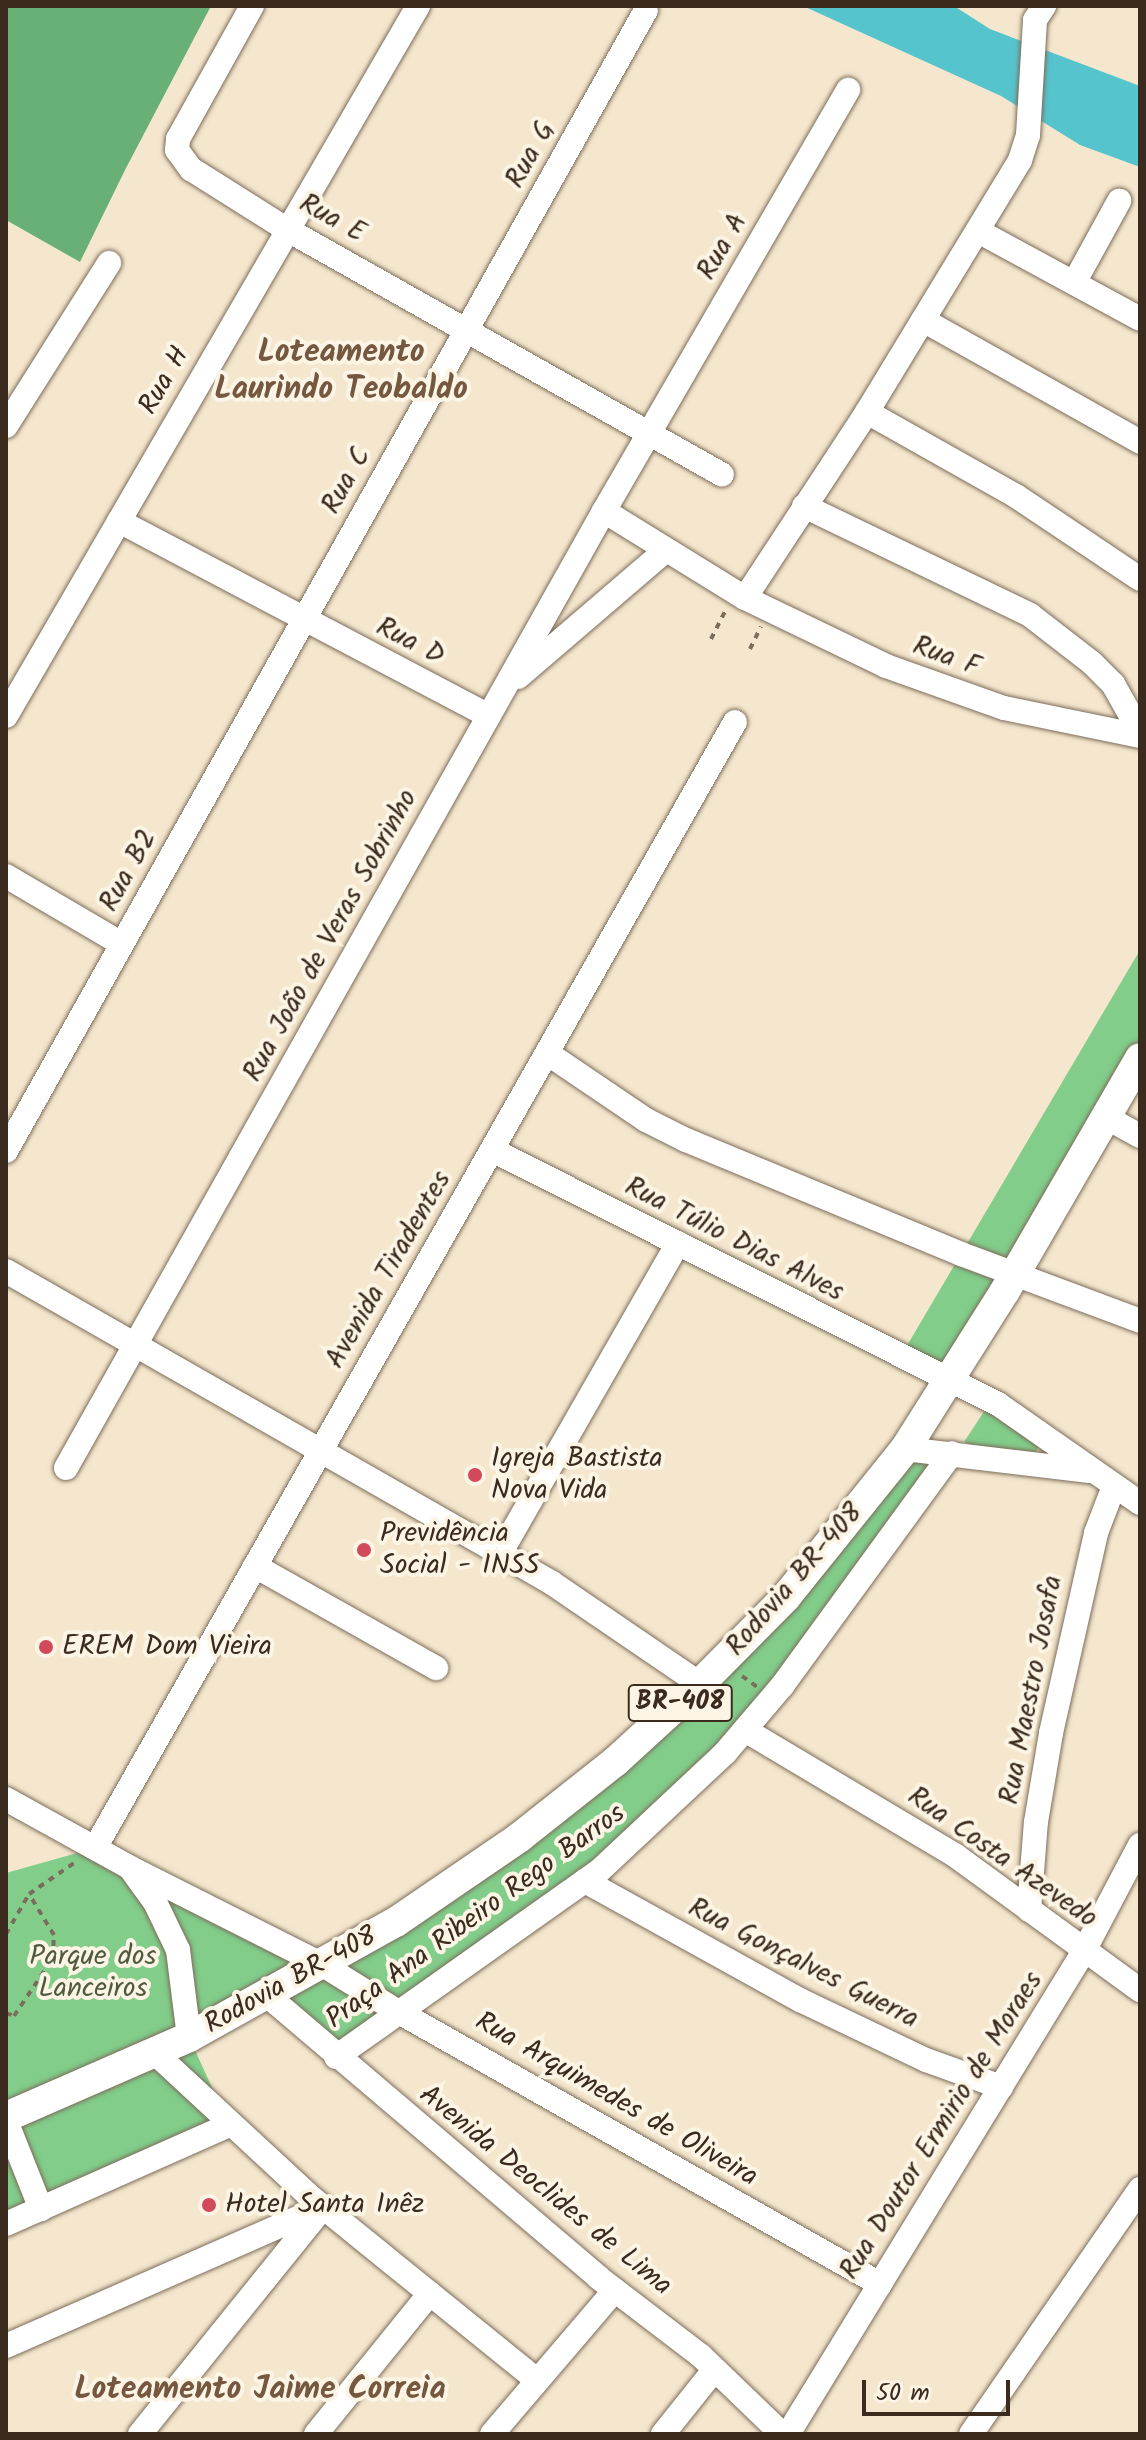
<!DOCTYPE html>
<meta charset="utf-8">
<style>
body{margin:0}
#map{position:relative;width:1146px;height:2440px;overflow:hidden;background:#f5e7cd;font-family:Kalam,sans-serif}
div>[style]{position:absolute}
.green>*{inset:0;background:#82cd8a}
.forest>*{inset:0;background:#69b076}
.water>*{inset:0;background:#56c4cc}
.path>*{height:4px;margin-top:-2px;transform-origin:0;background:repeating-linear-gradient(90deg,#7c6c5b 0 6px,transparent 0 12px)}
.roads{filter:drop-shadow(0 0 2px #7c6c5b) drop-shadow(0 0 2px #7c6c5b)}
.minor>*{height:24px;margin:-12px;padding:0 12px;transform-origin:12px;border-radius:12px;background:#fff}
.major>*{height:30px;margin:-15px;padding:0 15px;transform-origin:15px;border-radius:15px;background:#fff}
.dots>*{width:22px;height:22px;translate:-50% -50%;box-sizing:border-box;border:4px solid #fcf5e5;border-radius:50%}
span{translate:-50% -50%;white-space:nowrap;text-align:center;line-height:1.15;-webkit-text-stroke:8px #fcf5e5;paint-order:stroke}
.shield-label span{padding:2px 6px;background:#fcf5e5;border:2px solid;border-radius:6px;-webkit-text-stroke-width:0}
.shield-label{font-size:26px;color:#3b2a1e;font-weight:700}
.street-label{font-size:28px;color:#3b2a1e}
.poi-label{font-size:28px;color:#3b2a1e}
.left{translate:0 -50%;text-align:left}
.park-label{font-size:28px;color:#505b3e}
.quarter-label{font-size:32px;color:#75583f;font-weight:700}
.frame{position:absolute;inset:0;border:8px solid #3b2a1e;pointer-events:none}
.scale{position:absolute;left:862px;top:2380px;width:148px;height:36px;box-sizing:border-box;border:4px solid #3b2a1e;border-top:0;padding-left:10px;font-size:24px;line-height:28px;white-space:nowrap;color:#3b2a1e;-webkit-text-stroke:6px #fcf5e5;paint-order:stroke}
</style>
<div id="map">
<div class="green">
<i style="clip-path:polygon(1140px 950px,1140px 1058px,955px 1373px,905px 1349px)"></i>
<i style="clip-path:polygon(987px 1407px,1041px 1441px,1036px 1452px,977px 1447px,964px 1442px)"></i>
<i style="clip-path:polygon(905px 1449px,952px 1453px,855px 1588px,654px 1822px,336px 2057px,268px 1996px,323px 1965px,700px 1684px)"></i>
<i style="clip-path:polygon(95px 1848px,155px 1902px,189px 2037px,229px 2125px,6px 2224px,6px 1873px)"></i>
<i style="clip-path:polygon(147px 1883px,307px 1971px,201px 2028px)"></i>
</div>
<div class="forest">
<i style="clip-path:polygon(6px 6px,211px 6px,125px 170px,80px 262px,6px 220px)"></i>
</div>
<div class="water">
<i style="clip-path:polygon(803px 6px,954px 6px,990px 29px,1140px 86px,1140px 167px,1080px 145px,1001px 96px)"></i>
</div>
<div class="path">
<i style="left:711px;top:639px;width:34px;rotate:-63deg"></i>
<i style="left:750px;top:649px;width:25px;rotate:-64deg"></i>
<i style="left:742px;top:1676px;width:19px;rotate:36deg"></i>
<i style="left:6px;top:1934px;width:46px;rotate:-60.1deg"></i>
<i style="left:29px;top:1894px;width:58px;rotate:-34.5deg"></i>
<i style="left:6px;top:2013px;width:9px;rotate:21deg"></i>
<i style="left:14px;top:2016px;width:70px;rotate:-56.1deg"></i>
<i style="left:53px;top:1958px;width:23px;rotate:-88deg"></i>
<i style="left:54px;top:1935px;width:48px;rotate:-121.4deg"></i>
</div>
<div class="roads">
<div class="minor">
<i style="left:252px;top:6px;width:152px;rotate:119.1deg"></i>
<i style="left:178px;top:139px;width:11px;rotate:95deg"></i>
<i style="left:177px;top:150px;width:24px;rotate:54deg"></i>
<i style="left:191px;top:169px;width:115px;rotate:32.2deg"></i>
<i style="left:288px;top:230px;width:498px;rotate:29.4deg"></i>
<i style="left:978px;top:231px;width:184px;rotate:28.5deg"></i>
<i style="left:1074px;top:283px;width:94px;rotate:-61.2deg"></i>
<i style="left:923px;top:320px;width:249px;rotate:29.3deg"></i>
<i style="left:867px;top:412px;width:171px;rotate:29.4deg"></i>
<i style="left:1016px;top:496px;width:149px;rotate:33.8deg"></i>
<i style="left:6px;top:426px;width:193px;rotate:-57.7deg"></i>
<i style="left:804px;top:506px;width:251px;rotate:25.7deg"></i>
<i style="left:1030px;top:615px;width:78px;rotate:37.7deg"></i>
<i style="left:1092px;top:663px;width:30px;rotate:45deg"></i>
<i style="left:1113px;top:684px;width:55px;rotate:60.6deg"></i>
<i style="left:604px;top:511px;width:166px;rotate:31.7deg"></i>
<i style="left:745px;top:598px;width:157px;rotate:25.7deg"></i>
<i style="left:886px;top:666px;width:125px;rotate:19.6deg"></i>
<i style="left:1004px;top:708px;width:139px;rotate:11.6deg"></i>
<i style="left:119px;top:521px;width:418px;rotate:27.8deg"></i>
<i style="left:745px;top:598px;width:222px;rotate:-56.7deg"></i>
<i style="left:867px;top:412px;width:295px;rotate:-58.7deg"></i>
<i style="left:1020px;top:160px;width:26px;rotate:-72deg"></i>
<i style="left:1028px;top:135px;width:115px;rotate:-86.5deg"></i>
<i style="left:1035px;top:20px;width:17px;rotate:-57deg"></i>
<i style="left:518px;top:677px;width:194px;rotate:-40.6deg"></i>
<i style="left:6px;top:716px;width:821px;rotate:-59.87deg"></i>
<i style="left:6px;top:876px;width:134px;rotate:30.4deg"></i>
<i style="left:547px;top:1053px;width:120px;rotate:34.1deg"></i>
<i style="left:646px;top:1120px;width:45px;rotate:26.6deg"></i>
<i style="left:686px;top:1140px;width:298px;rotate:22.5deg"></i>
<i style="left:961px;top:1254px;width:191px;rotate:20.5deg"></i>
<i style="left:1104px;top:1116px;width:41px;rotate:29.1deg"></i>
<i style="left:492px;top:1150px;width:566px;rotate:26.66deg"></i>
<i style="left:998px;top:1404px;width:173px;rotate:34.9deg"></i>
<i style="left:6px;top:1151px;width:1308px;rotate:-60.71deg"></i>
<i style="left:6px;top:1271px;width:629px;rotate:29.74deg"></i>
<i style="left:552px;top:1583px;width:179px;rotate:34.3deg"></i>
<i style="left:905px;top:1449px;width:186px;rotate:6.8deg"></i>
<i style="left:66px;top:1468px;width:1098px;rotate:-60.66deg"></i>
<i style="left:604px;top:511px;width:487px;rotate:-59.9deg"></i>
<i style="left:501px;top:1552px;width:356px;rotate:-60.2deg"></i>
<i style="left:255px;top:1566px;width:208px;rotate:29.4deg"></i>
<i style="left:745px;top:1730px;width:246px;rotate:30.8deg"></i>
<i style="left:956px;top:1856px;width:228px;rotate:36.1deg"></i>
<i style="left:6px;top:1799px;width:141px;rotate:28.9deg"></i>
<i style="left:129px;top:1867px;width:217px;rotate:26.8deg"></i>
<i style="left:323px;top:1965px;width:87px;rotate:31.9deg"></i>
<i style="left:397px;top:2011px;width:555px;rotate:29.48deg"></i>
<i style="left:95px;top:1848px;width:1295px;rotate:-60.39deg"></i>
<i style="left:133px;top:1872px;width:37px;rotate:54deg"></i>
<i style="left:155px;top:1902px;width:53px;rotate:64.4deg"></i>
<i style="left:178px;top:1950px;width:88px;rotate:82.8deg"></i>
<i style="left:585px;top:1881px;width:246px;rotate:29deg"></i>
<i style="left:800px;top:2000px;width:140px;rotate:25.5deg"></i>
<i style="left:926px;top:2060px;width:80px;rotate:19.8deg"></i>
<i style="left:1029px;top:1910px;width:88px;rotate:-85.5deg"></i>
<i style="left:1036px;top:1822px;width:90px;rotate:-80.4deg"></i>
<i style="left:1051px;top:1733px;width:205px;rotate:-77.3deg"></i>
<i style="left:1096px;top:1533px;width:50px;rotate:-69deg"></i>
<i style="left:268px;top:1996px;width:435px;rotate:40.4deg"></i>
<i style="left:599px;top:2278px;width:128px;rotate:37.4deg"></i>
<i style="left:701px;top:2356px;width:112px;rotate:43.9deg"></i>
<i style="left:155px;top:2053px;width:207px;rotate:42.8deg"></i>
<i style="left:307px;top:2194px;width:296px;rotate:39deg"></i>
<i style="left:336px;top:2057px;width:322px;rotate:-35.3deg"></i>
<i style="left:599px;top:1871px;width:173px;rotate:-43.1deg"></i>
<i style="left:725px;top:1753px;width:88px;rotate:-49.6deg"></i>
<i style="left:782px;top:1686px;width:288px;rotate:-53.9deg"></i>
<i style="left:6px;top:2121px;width:95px;rotate:68.3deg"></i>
<i style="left:6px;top:2224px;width:244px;rotate:-23.9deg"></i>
<i style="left:6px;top:2346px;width:346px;rotate:-23.7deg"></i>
<i style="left:140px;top:2434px;width:285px;rotate:-51.1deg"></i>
<i style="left:316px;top:2434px;width:181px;rotate:-51deg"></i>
<i style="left:492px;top:2434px;width:189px;rotate:-49.5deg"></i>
<i style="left:663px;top:2434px;width:82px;rotate:-51.4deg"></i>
<i style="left:788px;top:2434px;width:566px;rotate:-58.5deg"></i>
<i style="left:1084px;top:1951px;width:120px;rotate:-62.2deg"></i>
<i style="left:971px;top:2434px;width:298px;rotate:-55.4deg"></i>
</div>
<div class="major">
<i style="left:6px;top:2117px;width:200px;rotate:-23.6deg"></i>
<i style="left:189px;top:2037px;width:237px;rotate:-29.1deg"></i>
<i style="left:396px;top:1922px;width:150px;rotate:-34.4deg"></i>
<i style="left:520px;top:1837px;width:122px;rotate:-38.4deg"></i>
<i style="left:616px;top:1761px;width:114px;rotate:-42.5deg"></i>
<i style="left:700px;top:1684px;width:122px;rotate:-45.3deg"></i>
<i style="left:786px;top:1597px;width:190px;rotate:-51.2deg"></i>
<i style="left:905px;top:1449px;width:187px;rotate:-57.7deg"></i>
<i style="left:1005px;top:1291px;width:269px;rotate:-59.9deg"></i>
</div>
</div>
<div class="dots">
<i style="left:475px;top:1475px;background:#d1495b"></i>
<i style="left:364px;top:1550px;background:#d1495b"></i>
<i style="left:46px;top:1647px;background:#d1495b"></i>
<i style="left:209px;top:2205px;background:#d1495b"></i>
</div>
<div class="shield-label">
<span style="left:680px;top:1703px">BR-408</span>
</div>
<div class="street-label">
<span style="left:531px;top:155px;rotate:-61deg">Rua G</span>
<span style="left:332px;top:219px;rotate:29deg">Rua E</span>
<span style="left:723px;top:247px;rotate:-60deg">Rua A</span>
<span style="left:165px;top:381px;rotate:-60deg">Rua H</span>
<span style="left:347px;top:481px;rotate:-61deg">Rua C</span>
<span style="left:410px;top:642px;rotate:27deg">Rua D</span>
<span style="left:946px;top:657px;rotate:20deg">Rua F</span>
<span style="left:129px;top:871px;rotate:-61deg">Rua B2</span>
<span style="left:331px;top:936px;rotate:-61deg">Rua João de Veras Sobrinho</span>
<span style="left:734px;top:1240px;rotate:27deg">Rua Túlio Dias Alves</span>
<span style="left:389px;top:1270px;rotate:-60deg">Avenida Tiradentes</span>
<span style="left:795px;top:1580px;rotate:-49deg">Rodovia BR-408</span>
<span style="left:1032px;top:1690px;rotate:-79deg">Rua Maestro Josafa</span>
<span style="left:1002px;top:1858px;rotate:35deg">Rua Costa Azevedo</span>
<span style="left:476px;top:1917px;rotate:-36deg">Praça Ana Ribeiro Rego Barros</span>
<span style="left:803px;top:1964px;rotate:27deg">Rua Gonçalves Guerra</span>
<span style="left:291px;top:1981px;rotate:-29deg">Rodovia BR-408</span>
<span style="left:616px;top:2100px;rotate:30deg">Rua Arquimedes de Oliveira</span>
<span style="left:942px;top:2126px;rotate:-58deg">Rua Doutor Ermirio de Moraes</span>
<span style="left:545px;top:2191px;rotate:39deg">Avenida Deoclides de Lima</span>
</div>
<div class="poi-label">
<span class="left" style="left:491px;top:1475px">Igreja Bastista<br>Nova Vida</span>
<span class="left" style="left:380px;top:1550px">Previdência<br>Social - INSS</span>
<span class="left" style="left:62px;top:1647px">EREM Dom Vieira</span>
<span class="left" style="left:225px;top:2205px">Hotel Santa Inêz</span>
</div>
<div class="park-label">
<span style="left:93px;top:1973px">Parque dos<br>Lanceiros</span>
</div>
<div class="quarter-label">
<span style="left:341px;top:372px">Loteamento<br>Laurindo Teobaldo</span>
<span style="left:260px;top:2390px">Loteamento Jaime Correia</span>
</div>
<div class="frame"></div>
<div class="scale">50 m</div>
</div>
